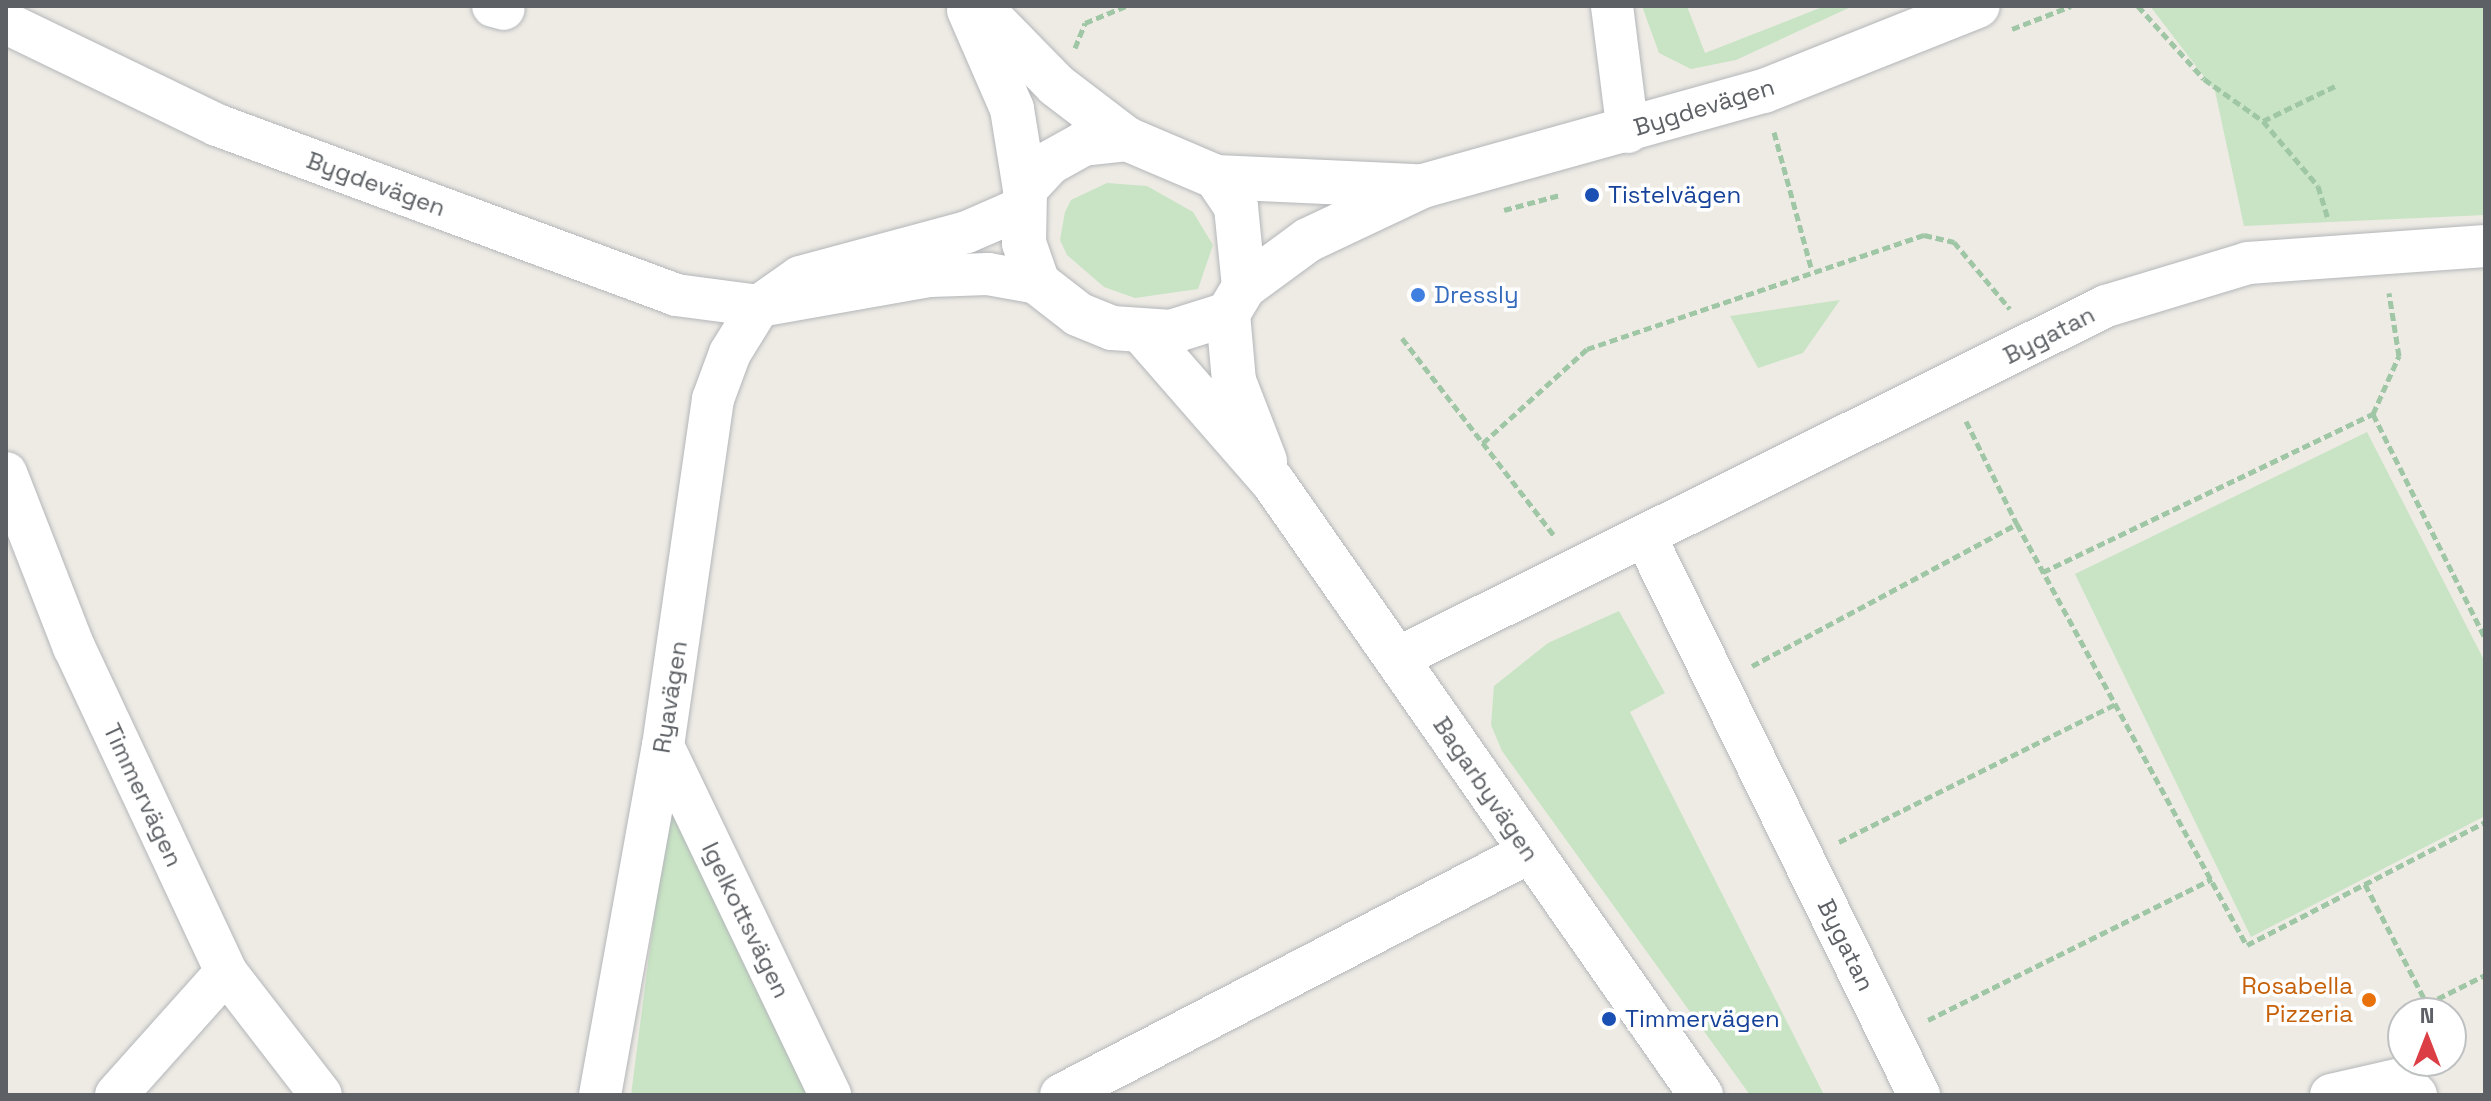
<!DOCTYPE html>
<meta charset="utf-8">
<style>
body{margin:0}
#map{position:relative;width:2491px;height:1101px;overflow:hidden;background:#eeebe5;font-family:"Space Grotesk",sans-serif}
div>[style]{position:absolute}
.green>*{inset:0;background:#c8e4c4}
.path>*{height:5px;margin-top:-2.5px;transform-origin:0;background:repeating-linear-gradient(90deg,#9fc6a5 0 8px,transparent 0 12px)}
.roads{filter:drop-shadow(0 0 2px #b3b6b9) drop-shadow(0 0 2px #b3b6b9)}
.street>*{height:42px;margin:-21px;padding:0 21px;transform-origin:21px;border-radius:21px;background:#fff}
.secondary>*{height:44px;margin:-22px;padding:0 22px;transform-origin:22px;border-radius:22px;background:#fff}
.dots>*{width:22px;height:22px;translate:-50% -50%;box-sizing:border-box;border:4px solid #fff;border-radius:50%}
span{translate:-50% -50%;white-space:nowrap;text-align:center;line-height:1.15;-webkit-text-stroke:7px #fff;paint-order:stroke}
.street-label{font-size:24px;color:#5d6165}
.transit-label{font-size:24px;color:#164399}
.left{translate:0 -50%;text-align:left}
.shop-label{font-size:24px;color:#366cbe}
.food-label{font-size:24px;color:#c56008}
.right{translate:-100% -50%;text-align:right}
.frame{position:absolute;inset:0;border:8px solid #5d6165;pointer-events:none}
.north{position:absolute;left:2387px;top:997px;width:80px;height:80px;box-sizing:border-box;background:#fff;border:2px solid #bec0c1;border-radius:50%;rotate:0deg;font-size:22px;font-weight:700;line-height:32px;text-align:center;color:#5d6165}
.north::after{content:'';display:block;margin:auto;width:28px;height:36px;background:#dc3e46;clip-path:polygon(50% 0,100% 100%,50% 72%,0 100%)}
</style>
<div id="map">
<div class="green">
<i style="clip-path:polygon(1642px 6px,1687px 6px,1705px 53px,1825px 6px,1853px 6px,1736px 60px,1691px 69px,1659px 53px)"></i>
<i style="clip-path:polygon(2150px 6px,2485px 6px,2485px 215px,2244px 226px,2215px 91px)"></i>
<i style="clip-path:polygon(1107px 183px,1147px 186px,1193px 212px,1213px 245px,1198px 289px,1135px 298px,1104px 287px,1067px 255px,1060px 240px,1065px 212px,1071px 200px)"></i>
<i style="clip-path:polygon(1840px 300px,1803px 353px,1758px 368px,1730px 316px)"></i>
<i style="clip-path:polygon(2367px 432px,2485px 662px,2485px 816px,2251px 937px,2075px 574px)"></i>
<i style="clip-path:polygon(1619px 611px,1665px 693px,1630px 712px,1824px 1095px,1750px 1095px,1502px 751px,1491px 725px,1494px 686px,1548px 643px)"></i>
<i style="clip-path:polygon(676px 811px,811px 1095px,631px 1095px,665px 832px)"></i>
</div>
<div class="path">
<i style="left:2138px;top:6px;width:98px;rotate:47.9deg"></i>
<i style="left:2204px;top:79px;width:72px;rotate:35.4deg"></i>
<i style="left:2263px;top:121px;width:85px;rotate:49.8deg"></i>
<i style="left:2318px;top:186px;width:34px;rotate:73deg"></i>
<i style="left:2012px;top:29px;width:63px;rotate:-21.3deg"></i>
<i style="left:1075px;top:48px;width:27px;rotate:-68deg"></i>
<i style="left:1085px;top:23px;width:44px;rotate:-22.5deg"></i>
<i style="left:2263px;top:121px;width:82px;rotate:-25.9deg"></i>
<i style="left:1774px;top:132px;width:140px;rotate:74.7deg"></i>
<i style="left:1504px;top:210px;width:58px;rotate:-15deg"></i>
<i style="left:1402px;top:338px;width:251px;rotate:52.4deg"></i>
<i style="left:2373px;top:414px;width:64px;rotate:-65.9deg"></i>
<i style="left:2399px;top:356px;width:64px;rotate:-99deg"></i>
<i style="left:1966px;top:421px;width:115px;rotate:63.7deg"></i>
<i style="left:1483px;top:443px;width:140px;rotate:-42.1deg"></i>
<i style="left:1587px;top:349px;width:356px;rotate:-18.7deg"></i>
<i style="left:1924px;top:235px;width:31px;rotate:13deg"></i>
<i style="left:1954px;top:242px;width:87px;rotate:50.1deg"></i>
<i style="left:2043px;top:572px;width:366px;rotate:-25.6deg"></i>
<i style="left:2373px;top:414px;width:250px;rotate:63.4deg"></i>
<i style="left:1752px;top:666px;width:301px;rotate:-28.2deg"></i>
<i style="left:2017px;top:524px;width:480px;rotate:61.4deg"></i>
<i style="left:2247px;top:945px;width:268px;rotate:-27.3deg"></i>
<i style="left:1839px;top:842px;width:309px;rotate:-26.5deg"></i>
<i style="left:2365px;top:884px;width:135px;rotate:62.7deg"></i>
<i style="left:2425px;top:1013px;width:9px;rotate:-77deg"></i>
<i style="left:2427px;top:1004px;width:65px;rotate:-26.6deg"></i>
<i style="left:1928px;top:1020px;width:317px;rotate:-26.4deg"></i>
</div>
<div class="roads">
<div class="street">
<i style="left:493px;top:6px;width:11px;rotate:15deg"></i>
<i style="left:1612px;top:6px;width:127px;rotate:82.8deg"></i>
<i style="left:6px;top:23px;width:234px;rotate:25.8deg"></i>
<i style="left:217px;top:125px;width:489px;rotate:20.3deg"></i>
<i style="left:676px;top:295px;width:84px;rotate:7.5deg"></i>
<i style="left:759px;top:306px;width:174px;rotate:-10deg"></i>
<i style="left:930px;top:276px;width:58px;rotate:-2deg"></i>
<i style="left:988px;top:274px;width:51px;rotate:10.2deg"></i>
<i style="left:6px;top:473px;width:187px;rotate:68.7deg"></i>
<i style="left:74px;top:647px;width:359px;rotate:64.9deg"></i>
<i style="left:226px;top:972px;width:155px;rotate:52.3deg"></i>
<i style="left:1645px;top:536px;width:623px;rotate:63.89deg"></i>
<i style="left:1398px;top:658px;width:791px;rotate:-26.44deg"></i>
<i style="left:2106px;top:306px;width:148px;rotate:-16.8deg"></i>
<i style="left:2248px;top:263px;width:238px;rotate:-4.1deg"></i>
<i style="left:663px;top:746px;width:387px;rotate:64.4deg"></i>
<i style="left:116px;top:1095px;width:165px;rotate:-48.2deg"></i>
<i style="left:600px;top:1095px;width:355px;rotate:-79.8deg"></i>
<i style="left:663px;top:746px;width:351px;rotate:-81.8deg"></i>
<i style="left:713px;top:399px;width:49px;rotate:-69.7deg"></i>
<i style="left:730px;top:353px;width:55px;rotate:-58.3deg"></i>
<i style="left:759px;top:306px;width:50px;rotate:-35.3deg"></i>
<i style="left:800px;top:277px;width:173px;rotate:-15.1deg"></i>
<i style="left:967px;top:232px;width:58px;rotate:-23.5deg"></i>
<i style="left:1061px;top:1095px;width:526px;rotate:-27.39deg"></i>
<i style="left:2331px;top:1095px;width:72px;rotate:-12.9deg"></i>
<i style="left:2401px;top:1079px;width:22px;rotate:47deg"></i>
</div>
<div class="secondary">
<i style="left:979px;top:6px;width:110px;rotate:45.7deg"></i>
<i style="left:1056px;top:85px;width:89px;rotate:37.3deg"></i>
<i style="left:969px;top:10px;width:108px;rotate:66.5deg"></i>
<i style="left:1012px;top:109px;width:81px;rotate:80.8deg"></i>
<i style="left:1127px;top:139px;width:97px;rotate:23.1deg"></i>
<i style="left:1216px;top:177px;width:36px;rotate:56deg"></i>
<i style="left:1236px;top:207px;width:80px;rotate:84.3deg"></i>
<i style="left:1244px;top:287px;width:31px;rotate:121deg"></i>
<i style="left:1228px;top:314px;width:60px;rotate:162.5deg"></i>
<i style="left:1171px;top:332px;width:59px;rotate:-176.1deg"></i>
<i style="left:1112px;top:328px;width:37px;rotate:-158deg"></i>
<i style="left:1078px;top:314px;width:51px;rotate:-142.2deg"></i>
<i style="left:1038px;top:283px;width:42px;rotate:-109.3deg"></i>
<i style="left:1024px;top:243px;width:54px;rotate:-88.9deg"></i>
<i style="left:1025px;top:189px;width:35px;rotate:-47deg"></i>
<i style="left:1049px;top:163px;width:39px;rotate:-29deg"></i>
<i style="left:1083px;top:144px;width:44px;rotate:-6.5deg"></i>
<i style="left:1216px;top:177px;width:197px;rotate:2.6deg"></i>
<i style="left:1244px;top:287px;width:79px;rotate:-36.3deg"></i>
<i style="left:1308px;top:240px;width:127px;rotate:-25.2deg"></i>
<i style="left:1423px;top:186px;width:354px;rotate:-15.6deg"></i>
<i style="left:1764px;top:91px;width:230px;rotate:-21.7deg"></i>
<i style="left:1228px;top:314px;width:67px;rotate:84.9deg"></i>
<i style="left:1234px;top:381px;width:86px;rotate:68.8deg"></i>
<i style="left:1143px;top:333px;width:198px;rotate:48.9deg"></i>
<i style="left:1273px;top:482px;width:748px;rotate:55.08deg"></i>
</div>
</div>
<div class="dots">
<i style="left:1592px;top:195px;background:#1a4fb4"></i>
<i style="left:1418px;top:295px;background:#3f7fe0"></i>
<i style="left:2369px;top:1000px;background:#e8710a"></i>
<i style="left:1609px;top:1019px;background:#1a4fb4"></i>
</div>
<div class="street-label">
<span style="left:1704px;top:107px;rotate:-17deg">Bygdevägen</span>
<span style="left:376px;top:184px;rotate:20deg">Bygdevägen</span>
<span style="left:2049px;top:335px;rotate:-27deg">Bygatan</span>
<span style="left:670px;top:697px;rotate:-81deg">Ryavägen</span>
<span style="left:1486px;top:789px;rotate:56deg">Bagarbyvägen</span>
<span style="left:143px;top:795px;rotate:65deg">Timmervägen</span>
<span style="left:746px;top:920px;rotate:64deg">Igelkottsvägen</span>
<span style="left:1846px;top:945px;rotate:64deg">Bygatan</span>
</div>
<div class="transit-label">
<span class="left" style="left:1608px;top:195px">Tistelvägen</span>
<span class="left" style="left:1625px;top:1019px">Timmervägen</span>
</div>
<div class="shop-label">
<span class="left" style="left:1434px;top:295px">Dressly</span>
</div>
<div class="food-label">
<span class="right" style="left:2353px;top:1000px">Rosabella<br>Pizzeria</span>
</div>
<div class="frame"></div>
<div class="north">N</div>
</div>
